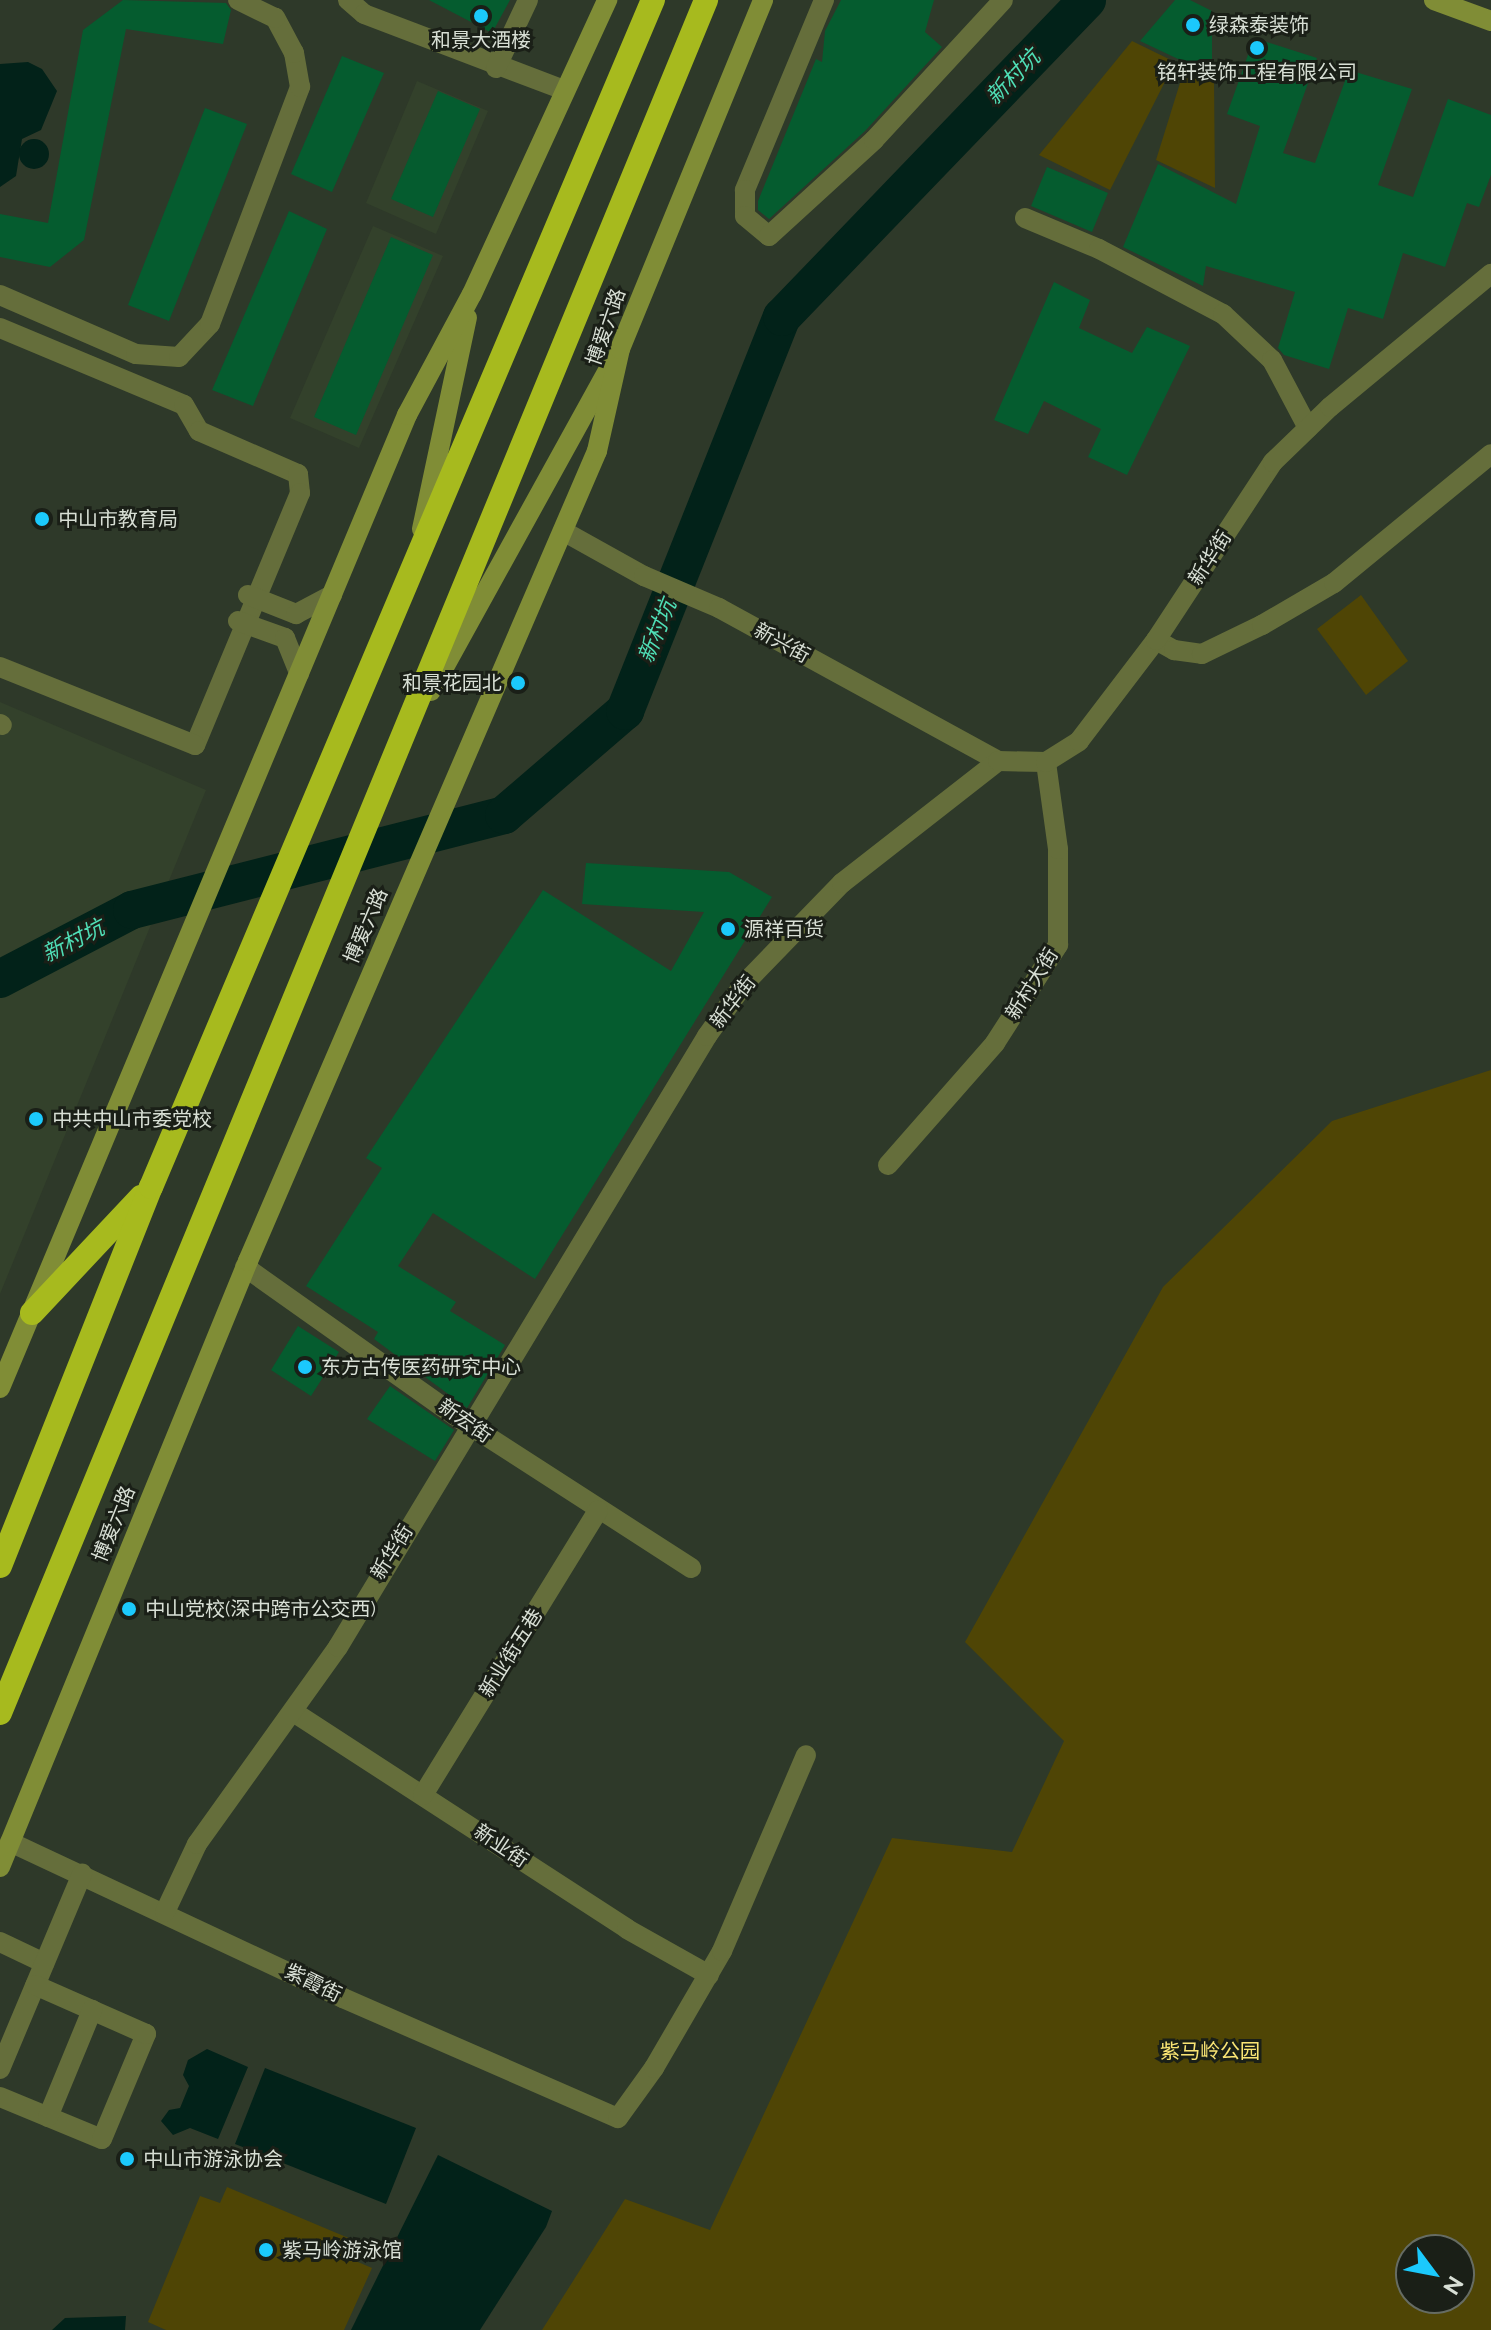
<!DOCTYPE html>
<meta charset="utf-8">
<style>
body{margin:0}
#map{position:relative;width:1491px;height:2330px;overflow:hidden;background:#2e3929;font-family:Raleway,"Noto Sans SC",sans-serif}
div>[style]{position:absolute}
.built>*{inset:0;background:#33412b}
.green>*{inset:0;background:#4f4505}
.water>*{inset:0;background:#022219}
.round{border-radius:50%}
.river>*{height:38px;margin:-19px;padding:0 19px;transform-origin:19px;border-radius:19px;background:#022219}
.building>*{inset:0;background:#055c2f}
.street>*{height:20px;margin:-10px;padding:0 10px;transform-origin:10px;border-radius:10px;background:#656e3b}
.secondary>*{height:20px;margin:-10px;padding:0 10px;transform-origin:10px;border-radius:10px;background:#808d36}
.highway>*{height:24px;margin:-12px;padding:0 12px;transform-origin:12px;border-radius:12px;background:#a7ba1e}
.dots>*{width:22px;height:22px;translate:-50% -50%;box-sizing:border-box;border:4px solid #1a1f17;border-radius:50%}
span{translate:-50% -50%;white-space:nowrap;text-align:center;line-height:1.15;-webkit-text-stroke:6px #1a1f17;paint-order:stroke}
.poi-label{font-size:20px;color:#d8dfd5}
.left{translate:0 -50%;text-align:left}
.right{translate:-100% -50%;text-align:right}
.street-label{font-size:20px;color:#d8dfd5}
.park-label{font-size:20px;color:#fae574}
.water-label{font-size:22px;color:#4fdeb6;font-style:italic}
.north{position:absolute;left:1395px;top:2234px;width:80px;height:80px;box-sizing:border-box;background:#1a1f17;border:2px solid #666c63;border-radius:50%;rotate:122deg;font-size:22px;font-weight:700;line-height:32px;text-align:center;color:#d8dfd5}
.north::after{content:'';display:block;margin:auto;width:28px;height:36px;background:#1bc9fc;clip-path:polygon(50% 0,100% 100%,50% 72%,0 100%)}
</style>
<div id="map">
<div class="built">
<i style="clip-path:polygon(417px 81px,488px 111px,436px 234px,366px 203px)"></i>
<i style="clip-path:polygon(373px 226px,443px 256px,359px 448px,290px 418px)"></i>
<i style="clip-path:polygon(0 702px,206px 790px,0 1294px)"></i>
</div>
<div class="green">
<i style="clip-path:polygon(1132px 41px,1175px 62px,1110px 190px,1039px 155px)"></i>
<i style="clip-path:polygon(1185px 67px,1214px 80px,1215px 188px,1156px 160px)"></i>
<i style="clip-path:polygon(1361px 595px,1408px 661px,1366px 695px,1317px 629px)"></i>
<i style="clip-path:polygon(evenodd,1491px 1070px,1491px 2330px,542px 2330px,625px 2199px,710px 2230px,892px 1838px,1012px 1852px,1064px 1741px,965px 1642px,1163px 1287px,1332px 1121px,1491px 1070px,1411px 2250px,1459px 2250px,1459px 2298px,1411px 2298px,1411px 2250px)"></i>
<i style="clip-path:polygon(227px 2187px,358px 2242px,351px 2259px,372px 2268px,344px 2330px,166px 2330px,148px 2322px,200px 2196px,220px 2203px)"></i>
</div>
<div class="water">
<i style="clip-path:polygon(28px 62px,42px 69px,57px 91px,41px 130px,22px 139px,16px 176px,0 187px,0 64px)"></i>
<i class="round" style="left:19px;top:139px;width:30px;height:30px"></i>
<i style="clip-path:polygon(207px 2049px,248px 2067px,218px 2139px,190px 2128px,173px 2135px,161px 2121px,169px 2110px,180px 2108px,189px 2086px,183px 2075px,188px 2060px)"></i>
<i style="clip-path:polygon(265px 2068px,416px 2128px,386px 2204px,235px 2144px)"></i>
<i style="clip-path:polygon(438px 2155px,552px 2211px,546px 2227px,480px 2330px,351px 2330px)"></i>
<i style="clip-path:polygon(126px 2316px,125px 2330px,52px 2330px,65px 2318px)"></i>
</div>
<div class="river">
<i style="left:0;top:979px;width:149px;rotate:-27.6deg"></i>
<i style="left:132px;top:910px;width:384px;rotate:-14.3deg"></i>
<i style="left:504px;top:815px;width:160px;rotate:-40.7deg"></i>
<i style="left:625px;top:711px;width:424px;rotate:-68.3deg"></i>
<i style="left:782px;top:317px;width:440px;rotate:-46.1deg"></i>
</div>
<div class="building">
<i style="clip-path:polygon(123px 0,226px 3px,231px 10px,223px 44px,126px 29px,84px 240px,50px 267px,0 257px,0 214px,48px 223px,83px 30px)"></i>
<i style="clip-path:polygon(429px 0,510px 0,492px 33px)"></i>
<i style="clip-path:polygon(841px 0,934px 0,925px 32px,942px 47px,865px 131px,769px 219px,758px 210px,758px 201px,816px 59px,822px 62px,825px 31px)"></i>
<i style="clip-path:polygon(1175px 0,1190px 0,1212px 11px,1212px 75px,1140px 41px)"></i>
<i style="clip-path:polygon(1254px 38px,1317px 58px,1283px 153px,1315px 163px,1349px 70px,1412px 89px,1378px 185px,1413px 197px,1448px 99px,1491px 115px,1491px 175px,1479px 207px,1467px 203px,1445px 267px,1403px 253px,1383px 319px,1348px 308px,1329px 369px,1284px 355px,1278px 348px,1295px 292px,1206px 266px,1203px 286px,1123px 247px,1158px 164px,1236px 204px,1260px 126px,1227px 114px)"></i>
<i style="clip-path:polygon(342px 56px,384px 73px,332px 192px,291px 174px)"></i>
<i style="clip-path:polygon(438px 91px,480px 109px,433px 217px,391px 199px)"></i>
<i style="clip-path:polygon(205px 108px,247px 124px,169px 321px,128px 305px)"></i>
<i style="clip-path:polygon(1047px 167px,1108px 193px,1092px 232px,1031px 206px)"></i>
<i style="clip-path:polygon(289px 211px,327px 229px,253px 406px,212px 390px)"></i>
<i style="clip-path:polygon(391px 237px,433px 255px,356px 435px,314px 417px)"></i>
<i style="clip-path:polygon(1054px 282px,1090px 300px,1079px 328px,1132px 353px,1147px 327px,1190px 346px,1127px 475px,1088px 457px,1101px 429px,1044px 401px,1028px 434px,994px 420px)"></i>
<i style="clip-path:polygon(586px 863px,729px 872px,772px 897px,535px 1279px,433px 1213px,398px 1266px,456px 1302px,450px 1311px,505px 1345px,467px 1408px,374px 1339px,378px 1332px,306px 1286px,382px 1168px,366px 1158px,543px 890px,671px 971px,704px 912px,582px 904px)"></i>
<i style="clip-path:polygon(298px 1326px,339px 1352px,311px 1396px,271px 1370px)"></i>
<i style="clip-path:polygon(390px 1386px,454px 1430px,435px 1461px,367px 1419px)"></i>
</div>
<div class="street">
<i style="left:348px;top:0;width:21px;rotate:41deg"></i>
<i style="left:364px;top:14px;width:214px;rotate:20.8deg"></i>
<i style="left:824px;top:0;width:206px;rotate:112.6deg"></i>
<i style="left:745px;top:190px;width:26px;rotate:90deg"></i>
<i style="left:745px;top:216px;width:31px;rotate:40deg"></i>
<i style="left:769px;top:236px;width:142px;rotate:-42.4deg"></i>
<i style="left:874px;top:140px;width:190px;rotate:-47.3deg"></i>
<i style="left:496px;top:68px;width:75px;rotate:-64.8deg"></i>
<i style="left:1025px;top:218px;width:80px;rotate:22.7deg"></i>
<i style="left:1099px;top:249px;width:140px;rotate:27.7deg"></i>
<i style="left:1223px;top:314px;width:67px;rotate:43.2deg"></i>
<i style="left:1272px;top:360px;width:77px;rotate:62.1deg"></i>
<i style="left:0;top:295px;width:148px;rotate:23.5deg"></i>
<i style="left:136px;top:354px;width:43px;rotate:4deg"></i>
<i style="left:179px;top:357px;width:45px;rotate:-46.8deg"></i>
<i style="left:210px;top:324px;width:254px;rotate:-69.2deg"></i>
<i style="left:300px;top:87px;width:35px;rotate:-100deg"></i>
<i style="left:294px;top:53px;width:40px;rotate:-118deg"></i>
<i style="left:275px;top:18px;width:41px;rotate:-154.1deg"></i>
<i style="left:0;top:328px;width:199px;rotate:22.7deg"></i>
<i style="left:184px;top:405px;width:30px;rotate:60deg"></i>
<i style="left:199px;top:431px;width:108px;rotate:23.5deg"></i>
<i style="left:298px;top:474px;width:19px;rotate:84deg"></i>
<i style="left:300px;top:493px;width:273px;rotate:112.6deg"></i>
<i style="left:195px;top:745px;width:210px;rotate:-158.2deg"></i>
<i style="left:563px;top:531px;width:93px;rotate:29.1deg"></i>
<i style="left:644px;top:576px;width:82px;rotate:23.1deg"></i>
<i style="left:719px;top:608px;width:318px;rotate:28.7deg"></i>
<i style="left:248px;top:595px;width:52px;rotate:21.6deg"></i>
<i style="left:296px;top:614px;width:41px;rotate:-27.8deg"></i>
<i style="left:238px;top:621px;width:50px;rotate:19.9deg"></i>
<i style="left:285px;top:638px;width:38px;rotate:68deg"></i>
<i style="left:1156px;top:640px;width:21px;rotate:29deg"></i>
<i style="left:1174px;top:650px;width:28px;rotate:8deg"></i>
<i style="left:1202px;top:654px;width:67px;rotate:-25.8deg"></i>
<i style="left:1262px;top:625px;width:83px;rotate:-30.3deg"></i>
<i style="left:1334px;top:583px;width:203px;rotate:-39.4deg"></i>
<i style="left:0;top:724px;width:2px;rotate:27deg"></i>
<i style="left:888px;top:1165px;width:162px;rotate:-48.7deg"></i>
<i style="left:995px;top:1043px;width:117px;rotate:-57.3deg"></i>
<i style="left:1058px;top:945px;width:96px;rotate:-90deg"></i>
<i style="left:1058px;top:849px;width:88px;rotate:-97.9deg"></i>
<i style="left:245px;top:1267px;width:263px;rotate:35.3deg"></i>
<i style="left:460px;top:1419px;width:275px;rotate:32.8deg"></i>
<i style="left:295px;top:1713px;width:396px;rotate:33deg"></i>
<i style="left:627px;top:1929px;width:94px;rotate:29.3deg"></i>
<i style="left:423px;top:1795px;width:334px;rotate:-58.4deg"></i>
<i style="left:10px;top:1842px;width:368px;rotate:25.1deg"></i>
<i style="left:343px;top:1998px;width:300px;rotate:23.6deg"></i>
<i style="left:618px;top:2118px;width:62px;rotate:-54.2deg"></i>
<i style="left:654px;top:2068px;width:135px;rotate:-59.8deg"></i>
<i style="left:722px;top:1951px;width:213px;rotate:-66.8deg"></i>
<i style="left:165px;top:1912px;width:75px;rotate:-64.8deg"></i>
<i style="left:197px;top:1844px;width:242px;rotate:-54.4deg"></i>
<i style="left:338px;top:1647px;width:714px;rotate:-58.87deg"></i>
<i style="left:707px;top:1036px;width:64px;rotate:-54.6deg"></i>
<i style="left:744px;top:984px;width:141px;rotate:-45.9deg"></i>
<i style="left:842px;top:883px;width:198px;rotate:-38deg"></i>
<i style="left:998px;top:761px;width:48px;rotate:1.2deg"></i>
<i style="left:1046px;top:762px;width:39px;rotate:-32deg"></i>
<i style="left:1079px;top:741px;width:127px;rotate:-52.7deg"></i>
<i style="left:1156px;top:640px;width:213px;rotate:-56.7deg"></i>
<i style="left:1273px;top:462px;width:79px;rotate:-44deg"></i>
<i style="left:1330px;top:407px;width:209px;rotate:-39.6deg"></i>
<i style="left:0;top:1942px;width:49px;rotate:25.5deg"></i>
<i style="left:0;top:2069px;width:212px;rotate:-67.2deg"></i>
<i style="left:0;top:2097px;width:110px;rotate:22.4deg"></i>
<i style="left:102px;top:2139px;width:114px;rotate:-67.3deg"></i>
<i style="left:146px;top:2034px;width:121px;rotate:-156.2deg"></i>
<i style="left:48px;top:2117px;width:116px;rotate:-67.6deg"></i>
</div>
<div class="secondary">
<i style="left:1434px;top:0;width:61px;rotate:20.2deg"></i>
<i style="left:422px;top:529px;width:216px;rotate:-78deg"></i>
<i style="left:431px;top:691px;width:368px;rotate:-61.1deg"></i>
<i style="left:0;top:1388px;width:1055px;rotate:-67.3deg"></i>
<i style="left:407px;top:415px;width:137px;rotate:-61.8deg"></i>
<i style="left:472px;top:294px;width:324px;rotate:-65.3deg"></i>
<i style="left:0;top:1867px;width:655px;rotate:-67.74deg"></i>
<i style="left:248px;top:1261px;width:882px;rotate:-66.69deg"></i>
<i style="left:597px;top:451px;width:105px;rotate:-77.3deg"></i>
<i style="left:620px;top:349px;width:377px;rotate:-67.7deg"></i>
</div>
<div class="highway">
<i style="left:32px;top:1313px;width:159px;rotate:-46.8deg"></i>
<i style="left:0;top:1566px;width:408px;rotate:-68.3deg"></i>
<i style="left:151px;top:1187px;width:1289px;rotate:-67.08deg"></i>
<i style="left:0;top:1713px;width:1853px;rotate:-67.6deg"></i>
</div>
<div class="dots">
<i style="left:481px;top:16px;background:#1bc9fc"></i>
<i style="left:1193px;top:25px;background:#1bc9fc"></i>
<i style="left:1257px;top:48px;background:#1bc9fc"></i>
<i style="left:42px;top:519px;background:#1bc9fc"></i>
<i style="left:518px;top:683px;background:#1bc9fc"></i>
<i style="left:728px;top:929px;background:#1bc9fc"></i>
<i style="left:36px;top:1119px;background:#1bc9fc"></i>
<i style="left:305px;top:1367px;background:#1bc9fc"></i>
<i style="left:129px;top:1609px;background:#1bc9fc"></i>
<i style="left:127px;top:2159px;background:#1bc9fc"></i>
<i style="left:266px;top:2250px;background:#1bc9fc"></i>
</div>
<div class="poi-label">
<span class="left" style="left:1209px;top:25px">绿森泰装饰</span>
<span style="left:481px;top:40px">和景大酒楼</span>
<span style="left:1257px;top:72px">铭轩装饰工程有限公司</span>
<span class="left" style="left:58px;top:519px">中山市教育局</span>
<span class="right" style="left:502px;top:683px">和景花园北</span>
<span class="left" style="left:744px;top:929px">源祥百货</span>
<span class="left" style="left:52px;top:1119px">中共中山市委党校</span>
<span class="left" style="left:321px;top:1367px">东方古传医药研究中心</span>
<span class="left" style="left:145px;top:1609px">中山党校(深中跨市公交西)</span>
<span class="left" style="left:143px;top:2159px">中山市游泳协会</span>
<span class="left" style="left:282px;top:2250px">紫马岭游泳馆</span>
</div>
<div class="street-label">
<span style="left:606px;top:327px;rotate:-71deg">博爱六路</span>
<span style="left:1210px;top:558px;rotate:-57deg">新华街</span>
<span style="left:782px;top:643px;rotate:29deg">新兴街</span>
<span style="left:366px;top:926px;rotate:-67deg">博爱六路</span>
<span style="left:1032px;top:984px;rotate:-58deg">新村大街</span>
<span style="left:733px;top:1002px;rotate:-52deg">新华街</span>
<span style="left:465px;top:1421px;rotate:35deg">新宏街</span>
<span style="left:114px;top:1524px;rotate:-68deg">博爱六路</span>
<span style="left:392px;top:1552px;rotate:-58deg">新华街</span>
<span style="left:511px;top:1653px;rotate:-58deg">新业街五巷</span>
<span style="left:501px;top:1846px;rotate:34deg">新业街</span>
<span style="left:313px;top:1983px;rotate:26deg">紫霞街</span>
</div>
<div class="park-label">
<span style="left:1210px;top:2051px">紫马岭公园</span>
</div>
<div class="water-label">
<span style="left:1013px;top:77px;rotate:-46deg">新村坑</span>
<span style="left:657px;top:631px;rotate:-68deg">新村坑</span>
<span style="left:73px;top:941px;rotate:-27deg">新村坑</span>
</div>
<div class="north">N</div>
</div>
